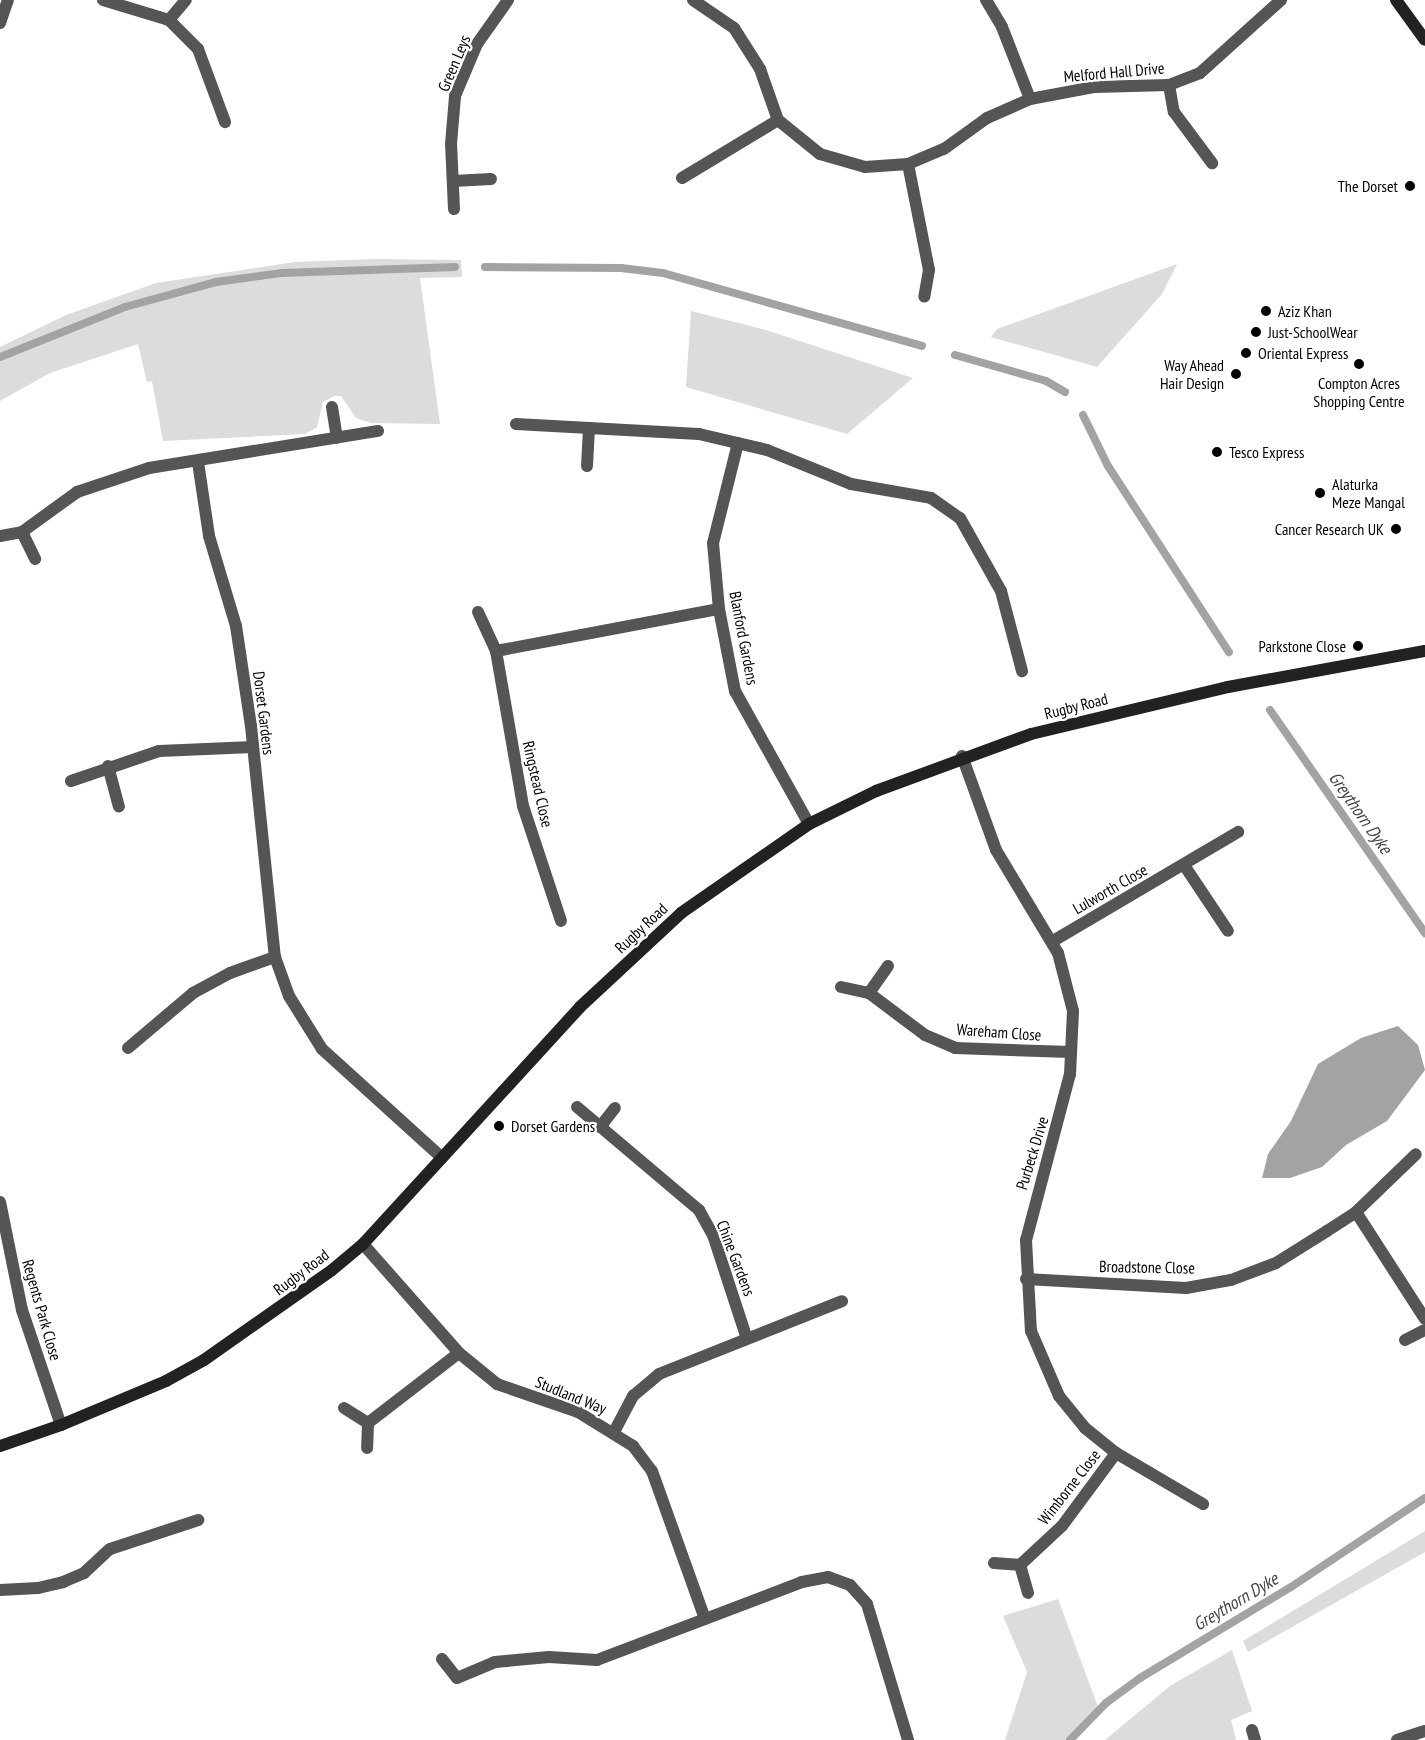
<!DOCTYPE html>
<style>
body{margin:0}
#map{position:relative;width:1425px;height:1740px;overflow:hidden;background:#fff;font-family:"PT Sans Narrow",sans-serif}
div>[style]{position:absolute}
.green>*{inset:0;background:#dcdcdc}
.water>*{inset:0;background:#a3a3a3}
.stream>*{height:8px;margin:-4px;padding:0 4px;transform-origin:4px;border-radius:4px;background:#a3a3a3}
.street>*{height:12px;margin:-6px;padding:0 6px;transform-origin:6px;border-radius:6px;background:#555}
.secondary>*{height:12px;margin:-6px;padding:0 6px;transform-origin:6px;border-radius:6px;background:#222}
.dots>*{width:16px;height:16px;translate:-50% -50%;box-sizing:border-box;border:3px solid #fff;border-radius:50%}
span{translate:-50% -50%;white-space:nowrap;text-align:center;line-height:1.15;-webkit-text-stroke:4.5px #fff;paint-order:stroke}
.street-label{font-size:16px;color:#000}
.poi-label{font-size:16px;color:#000}
.right{translate:-100% -50%;text-align:right}
.left{translate:0 -50%;text-align:left}
.water-label{font-size:18px;color:#444;font-style:italic}
</style>
<div id="map">
<div class="green">
<i style="clip-path:polygon(374px 259px,461px 260px,462px 277px,420px 278px,440px 424px,371px 423px,356px 418px,341px 396px,334px 396px,323px 402px,317px 427px,305px 434px,163px 441px,152px 381px,147px 382px,138px 344px,50px 373px,0 401px,0 347px,66px 315px,156px 283px,295px 262px)"></i>
<i style="clip-path:polygon(1177px 264px,1162px 294px,1097px 367px,991px 337px,997px 329px)"></i>
<i style="clip-path:polygon(691px 311px,766px 330px,913px 378px,847px 434px,686px 387px)"></i>
<i style="clip-path:polygon(1425px 1531px,1425px 1552px,1248px 1652px,1243px 1641px)"></i>
<i style="clip-path:polygon(1058px 1599px,1098px 1707px,1069px 1740px,1005px 1740px,1027px 1672px,1003px 1616px)"></i>
<i style="clip-path:polygon(1232px 1650px,1252px 1711px,1231px 1720px,1236px 1740px,1105px 1740px,1170px 1686px)"></i>
</div>
<div class="water">
<i style="clip-path:polygon(1398px 1026px,1418px 1045px,1425px 1070px,1387px 1121px,1346px 1145px,1322px 1167px,1290px 1178px,1262px 1178px,1268px 1154px,1291px 1121px,1318px 1064px,1361px 1038px)"></i>
</div>
<div class="stream">
<i style="left:485px;top:267px;width:136px;rotate:0.4deg"></i>
<i style="left:621px;top:268px;width:42px;rotate:6.8deg"></i>
<i style="left:663px;top:273px;width:269px;rotate:15.7deg"></i>
<i style="left:955px;top:355px;width:95px;rotate:15.9deg"></i>
<i style="left:1046px;top:381px;width:22px;rotate:30deg"></i>
<i style="left:0;top:357px;width:135px;rotate:-21.8deg"></i>
<i style="left:125px;top:307px;width:94px;rotate:-15.4deg"></i>
<i style="left:216px;top:282px;width:67px;rotate:-7.8deg"></i>
<i style="left:282px;top:273px;width:173px;rotate:-2deg"></i>
<i style="left:1083px;top:415px;width:57px;rotate:63.9deg"></i>
<i style="left:1108px;top:466px;width:222px;rotate:57deg"></i>
<i style="left:1270px;top:710px;width:272px;rotate:55.2deg"></i>
<i style="left:1070px;top:1740px;width:52px;rotate:-45.8deg"></i>
<i style="left:1106px;top:1703px;width:42px;rotate:-36.3deg"></i>
<i style="left:1140px;top:1678px;width:176px;rotate:-31.1deg"></i>
<i style="left:1291px;top:1587px;width:161px;rotate:-33.6deg"></i>
</div>
<div class="street">
<i style="left:103px;top:0;width:69px;rotate:16.9deg"></i>
<i style="left:169px;top:20px;width:26px;rotate:-50deg"></i>
<i style="left:693px;top:0;width:50px;rotate:34.3deg"></i>
<i style="left:734px;top:28px;width:49px;rotate:57.6deg"></i>
<i style="left:760px;top:69px;width:54px;rotate:70.6deg"></i>
<i style="left:778px;top:120px;width:54px;rotate:39deg"></i>
<i style="left:820px;top:154px;width:47px;rotate:16.1deg"></i>
<i style="left:865px;top:167px;width:43px;rotate:-4deg"></i>
<i style="left:908px;top:164px;width:39px;rotate:-23deg"></i>
<i style="left:944px;top:149px;width:53px;rotate:-35.8deg"></i>
<i style="left:987px;top:118px;width:47px;rotate:-23.8deg"></i>
<i style="left:1030px;top:99px;width:66px;rotate:-10.5deg"></i>
<i style="left:1095px;top:87px;width:74px;rotate:-1.5deg"></i>
<i style="left:1169px;top:85px;width:33px;rotate:-21deg"></i>
<i style="left:1200px;top:73px;width:109px;rotate:-42deg"></i>
<i style="left:986px;top:0;width:31px;rotate:59deg"></i>
<i style="left:1002px;top:27px;width:77px;rotate:68.7deg"></i>
<i style="left:169px;top:20px;width:41px;rotate:45deg"></i>
<i style="left:198px;top:49px;width:78px;rotate:69.7deg"></i>
<i style="left:0;top:23px;width:24px;rotate:-71deg"></i>
<i style="left:1169px;top:85px;width:27px;rotate:80deg"></i>
<i style="left:1174px;top:112px;width:64px;rotate:53.3deg"></i>
<i style="left:908px;top:164px;width:108px;rotate:78.8deg"></i>
<i style="left:929px;top:270px;width:27px;rotate:100deg"></i>
<i style="left:682px;top:178px;width:112px;rotate:-31.1deg"></i>
<i style="left:453px;top:181px;width:38px;rotate:-3deg"></i>
<i style="left:454px;top:209px;width:65px;rotate:-92.6deg"></i>
<i style="left:451px;top:144px;width:48px;rotate:-85.2deg"></i>
<i style="left:455px;top:96px;width:56px;rotate:-67.1deg"></i>
<i style="left:477px;top:44px;width:54px;rotate:-54.8deg"></i>
<i style="left:332px;top:407px;width:31px;rotate:81deg"></i>
<i style="left:516px;top:424px;width:183px;rotate:3.1deg"></i>
<i style="left:699px;top:434px;width:70px;rotate:13.2deg"></i>
<i style="left:767px;top:450px;width:91px;rotate:22deg"></i>
<i style="left:851px;top:484px;width:81px;rotate:9.9deg"></i>
<i style="left:931px;top:498px;width:35px;rotate:35deg"></i>
<i style="left:960px;top:518px;width:84px;rotate:60.7deg"></i>
<i style="left:1001px;top:591px;width:83px;rotate:75.3deg"></i>
<i style="left:738px;top:443px;width:103px;rotate:104deg"></i>
<i style="left:713px;top:543px;width:66px;rotate:84.8deg"></i>
<i style="left:719px;top:609px;width:84px;rotate:79deg"></i>
<i style="left:735px;top:691px;width:152px;rotate:60.9deg"></i>
<i style="left:198px;top:462px;width:75px;rotate:81.5deg"></i>
<i style="left:209px;top:536px;width:94px;rotate:73.3deg"></i>
<i style="left:236px;top:626px;width:101px;rotate:81.5deg"></i>
<i style="left:251px;top:726px;width:232px;rotate:84.1deg"></i>
<i style="left:275px;top:957px;width:41px;rotate:70.3deg"></i>
<i style="left:289px;top:996px;width:62px;rotate:58.1deg"></i>
<i style="left:322px;top:1049px;width:162px;rotate:42.2deg"></i>
<i style="left:587px;top:466px;width:38px;rotate:-87deg"></i>
<i style="left:22px;top:532px;width:30px;rotate:64deg"></i>
<i style="left:0;top:536px;width:22px;rotate:-10deg"></i>
<i style="left:22px;top:532px;width:68px;rotate:-36deg"></i>
<i style="left:77px;top:492px;width:76px;rotate:-18.4deg"></i>
<i style="left:149px;top:468px;width:232px;rotate:-9.2deg"></i>
<i style="left:478px;top:612px;width:43px;rotate:65.2deg"></i>
<i style="left:496px;top:651px;width:157px;rotate:80.1deg"></i>
<i style="left:523px;top:806px;width:121px;rotate:71.7deg"></i>
<i style="left:496px;top:651px;width:227px;rotate:-10.7deg"></i>
<i style="left:962px;top:756px;width:100px;rotate:70.1deg"></i>
<i style="left:996px;top:850px;width:120px;rotate:59deg"></i>
<i style="left:1058px;top:953px;width:60px;rotate:75.5deg"></i>
<i style="left:1073px;top:1011px;width:63px;rotate:92.7deg"></i>
<i style="left:1070px;top:1074px;width:172px;rotate:104.8deg"></i>
<i style="left:1026px;top:1240px;width:91px;rotate:86.9deg"></i>
<i style="left:1031px;top:1331px;width:71px;rotate:66.7deg"></i>
<i style="left:1059px;top:1396px;width:41px;rotate:50.9deg"></i>
<i style="left:1085px;top:1428px;width:40px;rotate:39deg"></i>
<i style="left:1116px;top:1453px;width:101px;rotate:30.4deg"></i>
<i style="left:108px;top:766px;width:42px;rotate:75deg"></i>
<i style="left:71px;top:781px;width:93px;rotate:-18.8deg"></i>
<i style="left:159px;top:751px;width:94px;rotate:-2.4deg"></i>
<i style="left:1184px;top:865px;width:79px;rotate:56.3deg"></i>
<i style="left:1053px;top:941px;width:215px;rotate:-30.5deg"></i>
<i style="left:888px;top:966px;width:33px;rotate:125deg"></i>
<i style="left:869px;top:993px;width:70px;rotate:36.9deg"></i>
<i style="left:925px;top:1035px;width:33px;rotate:23deg"></i>
<i style="left:955px;top:1048px;width:116px;rotate:2deg"></i>
<i style="left:841px;top:987px;width:29px;rotate:12deg"></i>
<i style="left:128px;top:1048px;width:85px;rotate:-40.2deg"></i>
<i style="left:193px;top:993px;width:42px;rotate:-28.4deg"></i>
<i style="left:230px;top:973px;width:48px;rotate:-19.6deg"></i>
<i style="left:577px;top:1107px;width:160px;rotate:40.2deg"></i>
<i style="left:699px;top:1210px;width:29px;rotate:61deg"></i>
<i style="left:713px;top:1235px;width:109px;rotate:71.9deg"></i>
<i style="left:600px;top:1127px;width:24px;rotate:-52deg"></i>
<i style="left:0;top:1202px;width:110px;rotate:78.5deg"></i>
<i style="left:22px;top:1310px;width:121px;rotate:71.3deg"></i>
<i style="left:1356px;top:1212px;width:127px;rotate:57.2deg"></i>
<i style="left:363px;top:1244px;width:145px;rotate:48.6deg"></i>
<i style="left:459px;top:1353px;width:49px;rotate:39.2deg"></i>
<i style="left:497px;top:1384px;width:86px;rotate:19.1deg"></i>
<i style="left:578px;top:1412px;width:65px;rotate:31.7deg"></i>
<i style="left:633px;top:1446px;width:31px;rotate:53deg"></i>
<i style="left:652px;top:1471px;width:157px;rotate:70.3deg"></i>
<i style="left:1026px;top:1279px;width:160px;rotate:3.2deg"></i>
<i style="left:1186px;top:1288px;width:46px;rotate:-10.1deg"></i>
<i style="left:1231px;top:1280px;width:48px;rotate:-20.7deg"></i>
<i style="left:1276px;top:1263px;width:60px;rotate:-32.1deg"></i>
<i style="left:1327px;top:1231px;width:35px;rotate:-33deg"></i>
<i style="left:1356px;top:1212px;width:83px;rotate:-44deg"></i>
<i style="left:1405px;top:1340px;width:22px;rotate:-27deg"></i>
<i style="left:344px;top:1408px;width:28px;rotate:32deg"></i>
<i style="left:368px;top:1423px;width:25px;rotate:92deg"></i>
<i style="left:368px;top:1423px;width:115px;rotate:-37.6deg"></i>
<i style="left:614px;top:1432px;width:41px;rotate:-62.2deg"></i>
<i style="left:633px;top:1396px;width:34px;rotate:-40deg"></i>
<i style="left:659px;top:1374px;width:197px;rotate:-21.7deg"></i>
<i style="left:994px;top:1563px;width:26px;rotate:4deg"></i>
<i style="left:1020px;top:1565px;width:57px;rotate:-42.9deg"></i>
<i style="left:1062px;top:1526px;width:91px;rotate:-53.5deg"></i>
<i style="left:1020px;top:1565px;width:29px;rotate:74deg"></i>
<i style="left:0;top:1590px;width:38px;rotate:-3deg"></i>
<i style="left:38px;top:1588px;width:26px;rotate:-13deg"></i>
<i style="left:63px;top:1582px;width:23px;rotate:-23deg"></i>
<i style="left:84px;top:1573px;width:35px;rotate:-43deg"></i>
<i style="left:110px;top:1549px;width:93px;rotate:-18.2deg"></i>
<i style="left:442px;top:1659px;width:24px;rotate:52deg"></i>
<i style="left:457px;top:1678px;width:41px;rotate:-22.8deg"></i>
<i style="left:495px;top:1662px;width:54px;rotate:-5.3deg"></i>
<i style="left:549px;top:1657px;width:48px;rotate:3.6deg"></i>
<i style="left:597px;top:1660px;width:219px;rotate:-20.8deg"></i>
<i style="left:802px;top:1582px;width:26px;rotate:-11deg"></i>
<i style="left:828px;top:1577px;width:23px;rotate:20deg"></i>
<i style="left:850px;top:1585px;width:25px;rotate:48deg"></i>
<i style="left:867px;top:1604px;width:142px;rotate:73.2deg"></i>
<i style="left:1252px;top:1730px;width:10px;rotate:73deg"></i>
<i style="left:1397px;top:1740px;width:29px;rotate:-18deg"></i>
</div>
<div class="secondary">
<i style="left:1396px;top:0;width:49px;rotate:54.1deg"></i>
<i style="left:0;top:1446px;width:65px;rotate:-19deg"></i>
<i style="left:61px;top:1425px;width:114px;rotate:-22.7deg"></i>
<i style="left:166px;top:1381px;width:43px;rotate:-28.9deg"></i>
<i style="left:204px;top:1360px;width:156px;rotate:-35.1deg"></i>
<i style="left:332px;top:1270px;width:40px;rotate:-40deg"></i>
<i style="left:363px;top:1244px;width:321px;rotate:-47.5deg"></i>
<i style="left:580px;top:1007px;width:138px;rotate:-42.9deg"></i>
<i style="left:681px;top:913px;width:156px;rotate:-34.8deg"></i>
<i style="left:809px;top:824px;width:75px;rotate:-26.2deg"></i>
<i style="left:876px;top:791px;width:165px;rotate:-20.2deg"></i>
<i style="left:1031px;top:734px;width:203px;rotate:-13.4deg"></i>
<i style="left:1228px;top:687px;width:200px;rotate:-10.4deg"></i>
</div>
<div class="dots">
<i style="left:1410px;top:186px;background:#000"></i>
<i style="left:1266px;top:311px;background:#000"></i>
<i style="left:1256px;top:332px;background:#000"></i>
<i style="left:1246px;top:353px;background:#000"></i>
<i style="left:1359px;top:364px;background:#000"></i>
<i style="left:1236px;top:374px;background:#000"></i>
<i style="left:1217px;top:452px;background:#000"></i>
<i style="left:1320px;top:493px;background:#000"></i>
<i style="left:1396px;top:529px;background:#000"></i>
<i style="left:1358px;top:646px;background:#000"></i>
<i style="left:499px;top:1126px;background:#000"></i>
</div>
<div class="street-label">
<span style="left:454px;top:63px;rotate:-67deg">Green Leys</span>
<span style="left:1114px;top:72px;rotate:-5deg">Melford Hall Drive</span>
<span style="left:744px;top:638px;rotate:79deg">Blanford Gardens</span>
<span style="left:1076px;top:706px;rotate:-14deg">Rugby Road</span>
<span style="left:264px;top:713px;rotate:83deg">Dorset Gardens</span>
<span style="left:538px;top:784px;rotate:77deg">Ringstead Close</span>
<span style="left:1110px;top:889px;rotate:-30deg">Lulworth Close</span>
<span style="left:641px;top:928px;rotate:-43deg">Rugby Road</span>
<span style="left:999px;top:1032px;rotate:4deg">Wareham Close</span>
<span style="left:1032px;top:1153px;rotate:-73deg">Purbeck Drive</span>
<span style="left:736px;top:1258px;rotate:69deg">Chine Gardens</span>
<span style="left:1147px;top:1267px;rotate:1deg">Broadstone Close</span>
<span style="left:301px;top:1272px;rotate:-37deg">Rugby Road</span>
<span style="left:42px;top:1310px;rotate:74deg">Regents Park Close</span>
<span style="left:571px;top:1395px;rotate:22deg">Studland Way</span>
<span style="left:1069px;top:1487px;rotate:-52deg">Wimborne Close</span>
</div>
<div class="poi-label">
<span class="right" style="left:1398px;top:186px">The Dorset</span>
<span class="left" style="left:1278px;top:311px">Aziz Khan</span>
<span class="left" style="left:1268px;top:332px">Just-SchoolWear</span>
<span class="left" style="left:1258px;top:353px">Oriental Express</span>
<span class="right" style="left:1224px;top:374px">Way Ahead<br>Hair Design</span>
<span style="left:1359px;top:392px">Compton Acres<br>Shopping Centre</span>
<span class="left" style="left:1229px;top:452px">Tesco Express</span>
<span class="left" style="left:1332px;top:493px">Alaturka<br>Meze Mangal</span>
<span class="right" style="left:1384px;top:529px">Cancer Research UK</span>
<span class="right" style="left:1346px;top:646px">Parkstone Close</span>
<span class="left" style="left:511px;top:1126px">Dorset Gardens</span>
</div>
<div class="water-label">
<span style="left:1360px;top:813px;rotate:55deg">Greythorn Dyke</span>
<span style="left:1236px;top:1602px;rotate:-31deg">Greythorn Dyke</span>
</div>
</div>
